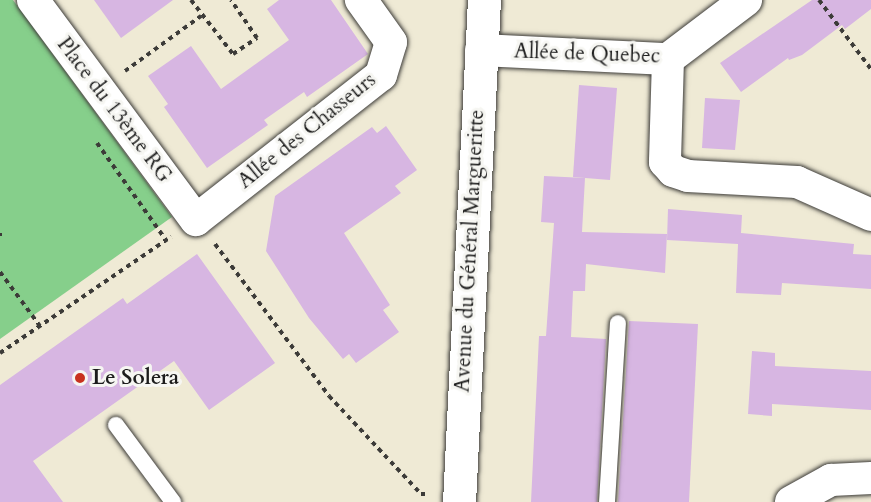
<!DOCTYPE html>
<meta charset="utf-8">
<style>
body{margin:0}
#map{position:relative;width:871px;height:502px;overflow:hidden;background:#efead5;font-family:Cardo,serif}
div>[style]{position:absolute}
.green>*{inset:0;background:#86cf8b}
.building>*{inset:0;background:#d7b6e2}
.path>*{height:4px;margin-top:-2px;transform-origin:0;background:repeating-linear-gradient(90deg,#3c3b38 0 4.5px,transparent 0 9px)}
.roads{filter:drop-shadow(0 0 2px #3c3b38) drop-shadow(0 0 2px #3c3b38)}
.lane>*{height:16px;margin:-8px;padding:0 8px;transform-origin:8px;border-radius:8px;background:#fff}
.street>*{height:32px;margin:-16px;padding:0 16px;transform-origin:16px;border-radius:16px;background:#fff}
.secondary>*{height:33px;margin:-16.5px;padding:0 16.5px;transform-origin:16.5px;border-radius:16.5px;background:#fff}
.dots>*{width:16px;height:16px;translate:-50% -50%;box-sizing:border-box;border:3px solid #f6f6f2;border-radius:50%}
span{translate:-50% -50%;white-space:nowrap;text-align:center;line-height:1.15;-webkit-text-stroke:6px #f6f6f2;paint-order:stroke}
.street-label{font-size:21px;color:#1c1c1c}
.poi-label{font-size:21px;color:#1c1c1c;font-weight:700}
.left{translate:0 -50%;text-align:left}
</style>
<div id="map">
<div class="green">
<i style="clip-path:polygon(0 0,13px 0,172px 217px,0 339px)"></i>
</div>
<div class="building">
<i style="clip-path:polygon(94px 0,173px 0,121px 38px)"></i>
<i style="clip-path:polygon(279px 0,331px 0,368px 54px,307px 97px,304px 92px,264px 120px,268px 125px,207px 168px,164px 107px,168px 104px,148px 76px,191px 46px,221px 89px,289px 40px,267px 9px)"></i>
<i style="clip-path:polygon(812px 0,871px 0,871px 9px,845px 29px,842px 25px,802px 55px,789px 60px,788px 58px,741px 92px,720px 63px)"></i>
<i style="clip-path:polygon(579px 85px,617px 88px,610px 180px,573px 177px)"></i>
<i style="clip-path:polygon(705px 98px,740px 100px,735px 150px,702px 148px)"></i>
<i style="clip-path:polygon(386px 126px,417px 170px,395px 186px,401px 193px,344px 233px,390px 305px,383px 310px,399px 332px,356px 363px,349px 354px,343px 359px,309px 318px,266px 251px,275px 196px,372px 127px,377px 133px)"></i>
<i style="clip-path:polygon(544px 176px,585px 178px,582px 232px,667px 234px,665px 273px,586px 264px,585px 291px,573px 291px,571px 337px,606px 339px,597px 502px,531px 502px,539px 336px,546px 336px,554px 223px,541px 222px)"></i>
<i style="clip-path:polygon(668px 209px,742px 215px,741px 233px,854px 244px,853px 254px,871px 255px,871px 289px,782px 283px,781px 295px,736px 293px,738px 244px,667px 240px)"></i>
<i style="clip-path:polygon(197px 254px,275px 363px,209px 410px,174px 361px,33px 461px,63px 502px,0 502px,0 385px,123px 298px,127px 304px)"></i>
<i style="clip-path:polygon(629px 321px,698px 324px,689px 502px,618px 502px)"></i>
<i style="clip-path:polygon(752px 351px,775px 353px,775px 366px,871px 371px,871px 410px,772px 404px,772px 416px,748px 414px)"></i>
</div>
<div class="path">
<i style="left:191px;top:0;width:68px;rotate:52.1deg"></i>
<i style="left:233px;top:54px;width:29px;rotate:-34deg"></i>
<i style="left:257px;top:38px;width:46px;rotate:-124.4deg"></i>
<i style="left:819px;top:0;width:86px;rotate:53deg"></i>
<i style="left:125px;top:71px;width:94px;rotate:-35.9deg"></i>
<i style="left:97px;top:143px;width:119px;rotate:54.6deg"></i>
<i style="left:0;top:233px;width:3px;rotate:90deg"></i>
<i style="left:215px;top:244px;width:190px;rotate:53.1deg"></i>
<i style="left:329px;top:396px;width:134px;rotate:46.8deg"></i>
<i style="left:421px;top:494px;width:7px"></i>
<i style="left:0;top:272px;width:67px;rotate:53.5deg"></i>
<i style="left:0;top:353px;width:207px;rotate:-34.2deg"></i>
</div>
<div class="roads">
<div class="lane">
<i style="left:116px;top:425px;width:96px;rotate:53.5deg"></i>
<i style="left:607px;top:502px;width:179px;rotate:-86.5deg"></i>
</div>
<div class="street">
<i style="left:33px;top:0;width:274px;rotate:53.5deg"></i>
<i style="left:196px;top:220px;width:235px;rotate:-38.1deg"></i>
<i style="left:381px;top:75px;width:34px;rotate:-73deg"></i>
<i style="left:391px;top:42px;width:52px;rotate:-125.5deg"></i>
<i style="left:481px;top:50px;width:187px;rotate:2.8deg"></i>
<i style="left:668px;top:59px;width:98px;rotate:-37.1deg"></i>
<i style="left:668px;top:59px;width:103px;rotate:91.7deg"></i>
<i style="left:665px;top:162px;width:12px;rotate:48deg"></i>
<i style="left:673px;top:171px;width:16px;rotate:18deg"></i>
<i style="left:688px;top:176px;width:109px;rotate:3.2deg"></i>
<i style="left:797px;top:182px;width:81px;rotate:24deg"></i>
<i style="left:791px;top:502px;width:46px;rotate:-28.8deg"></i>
<i style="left:831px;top:480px;width:40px;rotate:-2.9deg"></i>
</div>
<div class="secondary">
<i style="left:459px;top:502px;width:503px;rotate:-87.15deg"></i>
</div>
</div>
<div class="dots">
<i style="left:80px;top:378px;background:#c8321e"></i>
</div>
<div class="street-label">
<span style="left:587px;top:54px;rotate:2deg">Allée de Quebec</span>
<span style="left:114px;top:110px;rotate:53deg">Place du 13ème RG</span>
<span style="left:307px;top:131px;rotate:-39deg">Allée des Chasseurs</span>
<span style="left:470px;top:251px;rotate:-87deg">Avenue du Général Margueritte</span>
</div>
<div class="poi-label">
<span class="left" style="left:92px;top:378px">Le Solera</span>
</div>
</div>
